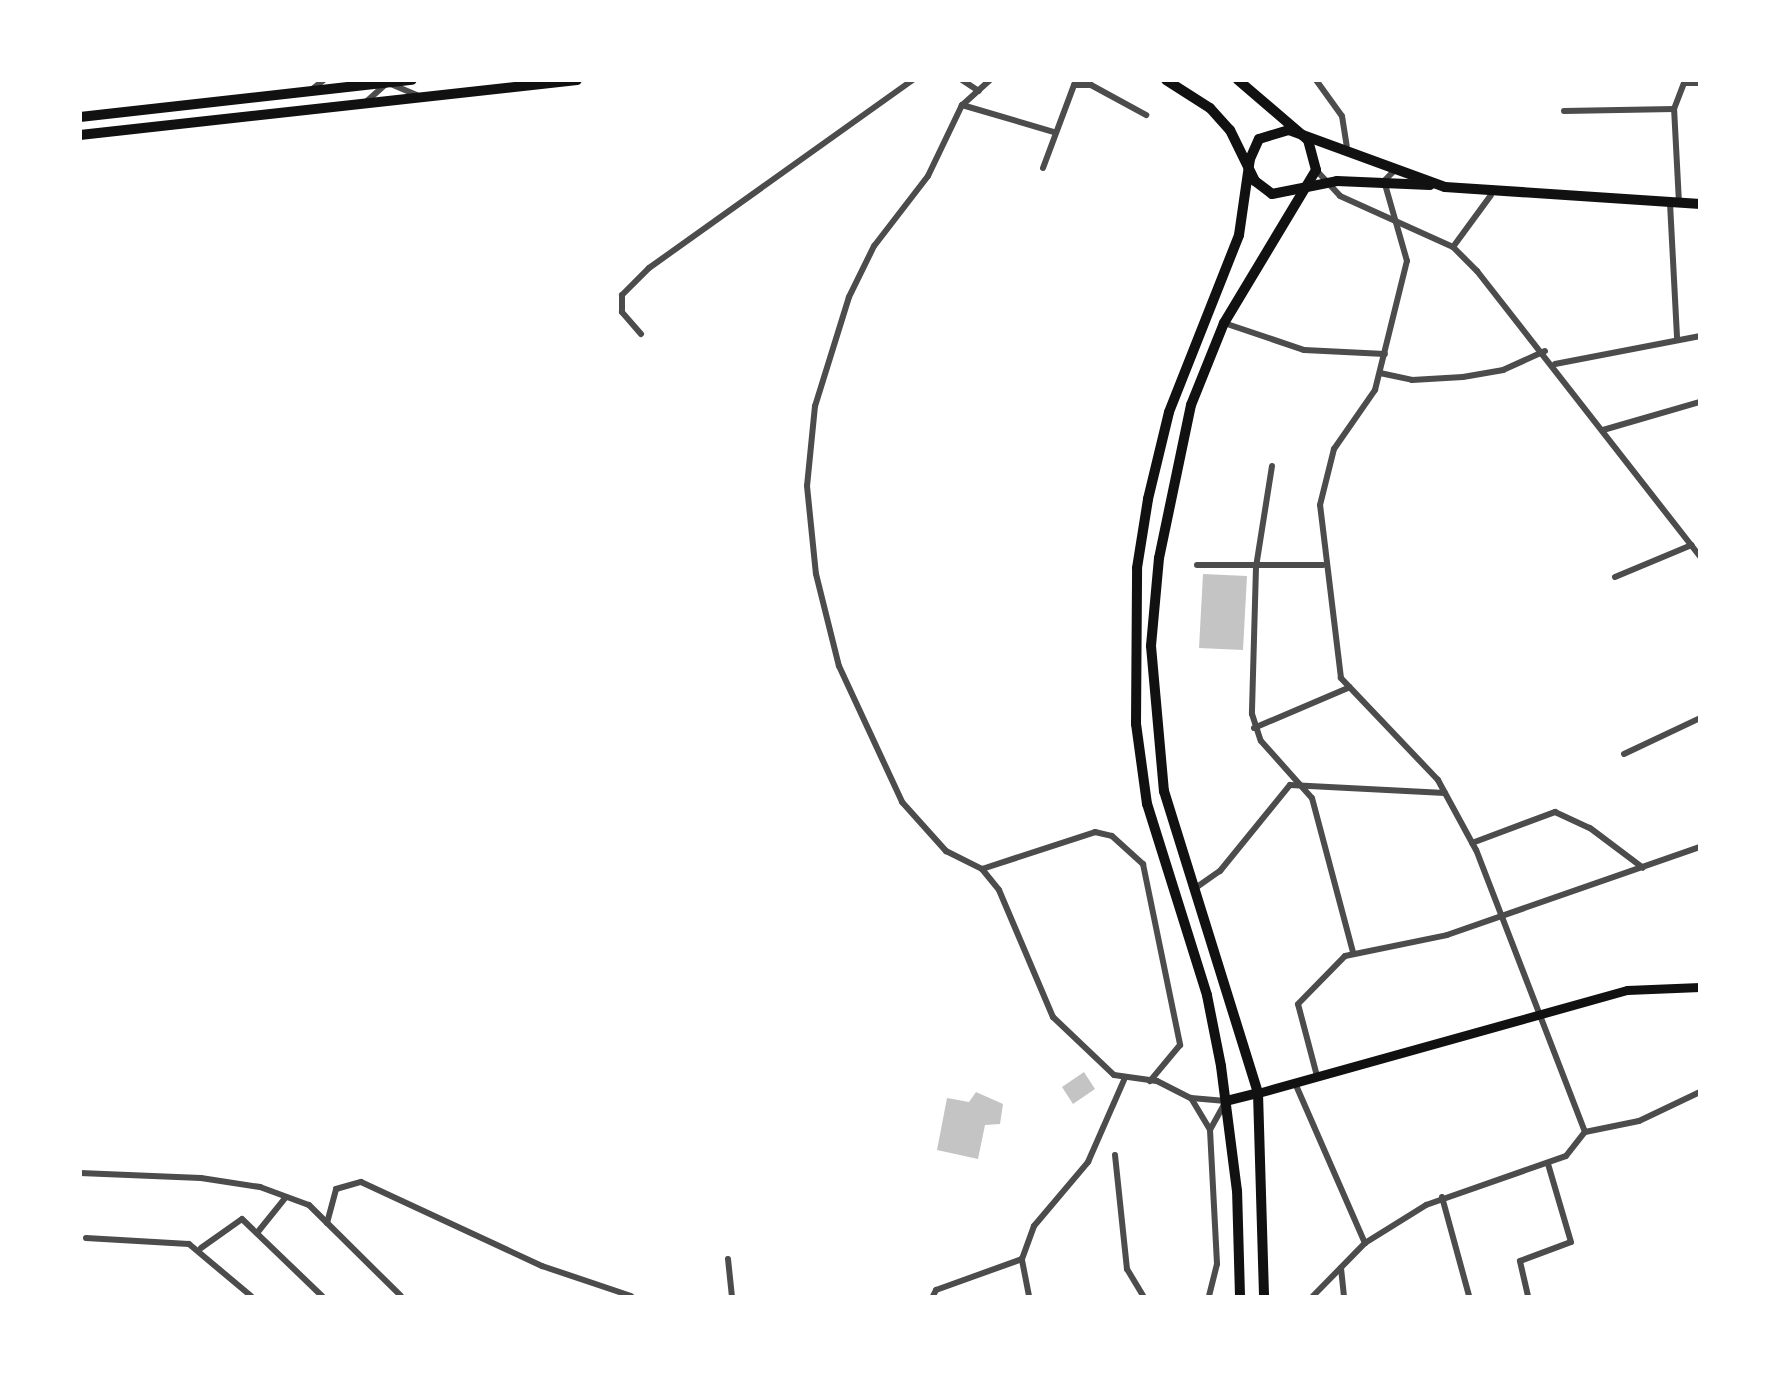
<!DOCTYPE html>
<style>
body{margin:0}
#map{position:relative;width:1780px;height:1377px;overflow:hidden;background:#fff;font-family:"Crimson Pro",serif}
div>[style]{position:absolute}
.building>*{inset:0;background:#c4c4c4}
.minor>*{height:6px;margin:-3px;padding:0 3px;transform-origin:3px;border-radius:3px;background:#4c4c4c}
.secondary>*{height:9px;margin:-4.5px;padding:0 4.5px;transform-origin:4.5px;border-radius:4.5px;background:#111}
.primary>*{height:10px;margin:-5px;padding:0 5px;transform-origin:5px;border-radius:5px;background:#111}
.trunk>*{height:10px;margin:-5px;padding:0 5px;transform-origin:5px;border-radius:5px;background:#111}
span{translate:-50% -50%;white-space:nowrap;text-align:center;line-height:1.15;-webkit-text-stroke:6px #fff;paint-order:stroke}
.frame{position:absolute;inset:0;border:82px solid #fff;pointer-events:none}
</style>
<div id="map">
<div class="building">
<i style="clip-path:polygon(1203px 574px,1247px 576px,1243px 650px,1199px 648px)"></i>
<i style="clip-path:polygon(1084px 1072px,1095px 1089px,1073px 1104px,1062px 1087px)"></i>
<i style="clip-path:polygon(976px 1092px,1003px 1104px,1000px 1124px,985px 1125px,978px 1159px,937px 1150px,947px 1098px,969px 1102px)"></i>
</div>
<div class="minor">
<i style="left:962px;top:80px;width:20px;rotate:33deg"></i>
<i style="left:990px;top:80px;width:38px;rotate:138deg"></i>
<i style="left:962px;top:105px;width:79px;rotate:115.6deg"></i>
<i style="left:928px;top:176px;width:88px;rotate:127.6deg"></i>
<i style="left:874px;top:246px;width:57px;rotate:116.1deg"></i>
<i style="left:849px;top:297px;width:114px;rotate:107.3deg"></i>
<i style="left:815px;top:406px;width:80px;rotate:95.7deg"></i>
<i style="left:807px;top:486px;width:88px;rotate:84.2deg"></i>
<i style="left:816px;top:574px;width:95px;rotate:76deg"></i>
<i style="left:839px;top:666px;width:150px;rotate:65.1deg"></i>
<i style="left:902px;top:802px;width:66px;rotate:48.1deg"></i>
<i style="left:946px;top:851px;width:40px;rotate:26.6deg"></i>
<i style="left:982px;top:869px;width:27px;rotate:51deg"></i>
<i style="left:999px;top:890px;width:138px;rotate:67deg"></i>
<i style="left:1053px;top:1017px;width:84px;rotate:43.6deg"></i>
<i style="left:1114px;top:1075px;width:43px;rotate:7.9deg"></i>
<i style="left:1157px;top:1081px;width:38px;rotate:27deg"></i>
<i style="left:1191px;top:1098px;width:37px;rotate:59deg"></i>
<i style="left:1316px;top:80px;width:44px;rotate:54.2deg"></i>
<i style="left:1342px;top:116px;width:30px;rotate:81deg"></i>
<i style="left:386px;top:82px;width:34px;rotate:23deg"></i>
<i style="left:311px;top:90px;width:16px;rotate:-38deg"></i>
<i style="left:367px;top:101px;width:27px;rotate:-42deg"></i>
<i style="left:962px;top:105px;width:96px;rotate:16.4deg"></i>
<i style="left:1564px;top:111px;width:110px;rotate:-1deg"></i>
<i style="left:1043px;top:168px;width:89px;rotate:-69.5deg"></i>
<i style="left:1074px;top:85px;width:17px"></i>
<i style="left:1091px;top:85px;width:63px;rotate:28.6deg"></i>
<i style="left:1316px;top:170px;width:35px;rotate:47deg"></i>
<i style="left:1340px;top:196px;width:124px;rotate:24.3deg"></i>
<i style="left:1453px;top:247px;width:34px;rotate:45deg"></i>
<i style="left:1477px;top:271px;width:362px;rotate:52deg"></i>
<i style="left:1670px;top:203px;width:135px;rotate:87deg"></i>
<i style="left:1679px;top:203px;width:94px;rotate:-93deg"></i>
<i style="left:1674px;top:109px;width:28px;rotate:-69deg"></i>
<i style="left:1684px;top:83px;width:16px"></i>
<i style="left:1453px;top:247px;width:64px;rotate:-53.8deg"></i>
<i style="left:1224px;top:323px;width:84px;rotate:18.6deg"></i>
<i style="left:1304px;top:350px;width:81px;rotate:2.8deg"></i>
<i style="left:641px;top:334px;width:29px;rotate:-131deg"></i>
<i style="left:622px;top:312px;width:17px;rotate:-90deg"></i>
<i style="left:622px;top:295px;width:38px;rotate:-45deg"></i>
<i style="left:649px;top:268px;width:324px;rotate:-35.5deg"></i>
<i style="left:1555px;top:364px;width:148px;rotate:-10.9deg"></i>
<i style="left:1380px;top:373px;width:33px;rotate:12deg"></i>
<i style="left:1412px;top:380px;width:51px;rotate:-3.4deg"></i>
<i style="left:1463px;top:377px;width:41px;rotate:-9.9deg"></i>
<i style="left:1503px;top:370px;width:46px;rotate:-24.3deg"></i>
<i style="left:1603px;top:430px;width:101px;rotate:-16.1deg"></i>
<i style="left:1272px;top:466px;width:102px;rotate:99deg"></i>
<i style="left:1256px;top:567px;width:147px;rotate:91.6deg"></i>
<i style="left:1252px;top:714px;width:28px;rotate:72deg"></i>
<i style="left:1261px;top:741px;width:76px;rotate:48.2deg"></i>
<i style="left:1312px;top:798px;width:159px;rotate:75.1deg"></i>
<i style="left:1197px;top:565px;width:126px"></i>
<i style="left:1615px;top:577px;width:83px;rotate:-22.6deg"></i>
<i style="left:1254px;top:728px;width:104px;rotate:-23.1deg"></i>
<i style="left:1624px;top:754px;width:84px;rotate:-25.3deg"></i>
<i style="left:1472px;top:843px;width:89px;rotate:-20.5deg"></i>
<i style="left:1555px;top:812px;width:38px;rotate:25deg"></i>
<i style="left:1590px;top:828px;width:66px;rotate:37deg"></i>
<i style="left:982px;top:869px;width:119px;rotate:-18.1deg"></i>
<i style="left:1095px;top:832px;width:17px;rotate:13deg"></i>
<i style="left:1112px;top:836px;width:42px;rotate:42.1deg"></i>
<i style="left:1143px;top:864px;width:185px;rotate:78.4deg"></i>
<i style="left:1180px;top:1045px;width:47px;rotate:129.8deg"></i>
<i style="left:1194px;top:889px;width:32px;rotate:-35deg"></i>
<i style="left:1220px;top:871px;width:111px;rotate:-50.9deg"></i>
<i style="left:1290px;top:785px;width:155px;rotate:3deg"></i>
<i style="left:1317px;top:1076px;width:74px;rotate:-104.8deg"></i>
<i style="left:1298px;top:1004px;width:67px;rotate:-45.6deg"></i>
<i style="left:1345px;top:956px;width:104px;rotate:-11.6deg"></i>
<i style="left:1447px;top:935px;width:268px;rotate:-19.2deg"></i>
<i style="left:1295px;top:1083px;width:175px;rotate:66.4deg"></i>
<i style="left:1191px;top:1098px;width:35px;rotate:5deg"></i>
<i style="left:1226px;top:1101px;width:33px;rotate:119deg"></i>
<i style="left:1210px;top:1130px;width:134px;rotate:87deg"></i>
<i style="left:1217px;top:1264px;width:33px;rotate:104deg"></i>
<i style="left:1585px;top:1132px;width:55px;rotate:-11.5deg"></i>
<i style="left:1639px;top:1121px;width:68px;rotate:-25.4deg"></i>
<i style="left:1115px;top:1155px;width:115px;rotate:84deg"></i>
<i style="left:1127px;top:1269px;width:31px;rotate:59deg"></i>
<i style="left:80px;top:1173px;width:121px;rotate:2.4deg"></i>
<i style="left:201px;top:1178px;width:60px;rotate:8.7deg"></i>
<i style="left:260px;top:1187px;width:52px;rotate:20.2deg"></i>
<i style="left:309px;top:1205px;width:129px;rotate:44.7deg"></i>
<i style="left:1442px;top:1197px;width:103px;rotate:74.7deg"></i>
<i style="left:327px;top:1223px;width:35px;rotate:-75deg"></i>
<i style="left:336px;top:1189px;width:26px;rotate:-16deg"></i>
<i style="left:361px;top:1182px;width:200px;rotate:24.9deg"></i>
<i style="left:542px;top:1266px;width:94px;rotate:18.6deg"></i>
<i style="left:257px;top:1233px;width:46px;rotate:-51.1deg"></i>
<i style="left:86px;top:1238px;width:103px;rotate:3.3deg"></i>
<i style="left:189px;top:1244px;width:81px;rotate:40deg"></i>
<i style="left:201px;top:1248px;width:50px;rotate:-35.3deg"></i>
<i style="left:242px;top:1219px;width:111px;rotate:43.9deg"></i>
<i style="left:728px;top:1259px;width:37px;rotate:84deg"></i>
<i style="left:1341px;top:1268px;width:28px;rotate:84deg"></i>
<i style="left:933px;top:1296px;width:7px;rotate:-63deg"></i>
<i style="left:936px;top:1290px;width:91px;rotate:-19.8deg"></i>
<i style="left:1029px;top:1296px;width:38px;rotate:-101deg"></i>
<i style="left:1022px;top:1259px;width:35px;rotate:-70deg"></i>
<i style="left:1034px;top:1226px;width:84px;rotate:-49.8deg"></i>
<i style="left:1088px;top:1162px;width:90px;rotate:-66.3deg"></i>
<i style="left:1313px;top:1296px;width:74px;rotate:-45.5deg"></i>
<i style="left:1365px;top:1243px;width:72px;rotate:-31.9deg"></i>
<i style="left:1426px;top:1205px;width:148px;rotate:-19.3deg"></i>
<i style="left:1566px;top:1156px;width:31px;rotate:-52deg"></i>
<i style="left:1585px;top:1132px;width:302px;rotate:-111.1deg"></i>
<i style="left:1476px;top:850px;width:80px;rotate:-118.5deg"></i>
<i style="left:1438px;top:780px;width:141px;rotate:-133.6deg"></i>
<i style="left:1341px;top:678px;width:174px;rotate:-96.9deg"></i>
<i style="left:1320px;top:505px;width:58px;rotate:-76deg"></i>
<i style="left:1334px;top:449px;width:72px;rotate:-55.2deg"></i>
<i style="left:1375px;top:390px;width:133px;rotate:-76.1deg"></i>
<i style="left:1407px;top:261px;width:83px;rotate:-106deg"></i>
<i style="left:1384px;top:181px;width:17px;rotate:-45deg"></i>
<i style="left:1528px;top:1296px;width:36px;rotate:-103deg"></i>
<i style="left:1520px;top:1261px;width:54px;rotate:-20.4deg"></i>
<i style="left:1571px;top:1242px;width:81px;rotate:-106.4deg"></i>
</div>
<div class="secondary">
<i style="left:1258px;top:1093px;width:383px;rotate:-15.6deg"></i>
<i style="left:1627px;top:990px;width:73px;rotate:-2.4deg"></i>
</div>
<div class="primary">
<i style="left:1445px;top:187px;width:256px;rotate:3.8deg"></i>
</div>
<div class="trunk">
<i style="left:1166px;top:80px;width:52px;rotate:32.5deg"></i>
<i style="left:1210px;top:108px;width:30px;rotate:48deg"></i>
<i style="left:1230px;top:130px;width:57px;rotate:63.9deg"></i>
<i style="left:1255px;top:181px;width:21px;rotate:37deg"></i>
<i style="left:1272px;top:194px;width:66px;rotate:-11.3deg"></i>
<i style="left:1337px;top:181px;width:93px;rotate:2.5deg"></i>
<i style="left:1238px;top:80px;width:92px;rotate:40.6deg"></i>
<i style="left:1308px;top:140px;width:31px;rotate:75deg"></i>
<i style="left:1316px;top:170px;width:179px;rotate:121deg"></i>
<i style="left:1224px;top:323px;width:88px;rotate:111.9deg"></i>
<i style="left:1191px;top:405px;width:156px;rotate:101.8deg"></i>
<i style="left:1159px;top:558px;width:88px;rotate:95.2deg"></i>
<i style="left:1151px;top:646px;width:146px;rotate:84.9deg"></i>
<i style="left:1164px;top:791px;width:316px;rotate:72.7deg"></i>
<i style="left:1258px;top:1093px;width:203px;rotate:88.3deg"></i>
<i style="left:80px;top:117px;width:334px;rotate:-6.4deg"></i>
<i style="left:80px;top:135px;width:500px;rotate:-6.31deg"></i>
<i style="left:1226px;top:1101px;width:33px;rotate:-14deg"></i>
<i style="left:1240px;top:1296px;width:105px;rotate:-91.6deg"></i>
<i style="left:1237px;top:1191px;width:126px;rotate:-97.3deg"></i>
<i style="left:1221px;top:1066px;width:72px;rotate:-101.2deg"></i>
<i style="left:1207px;top:995px;width:200px;rotate:-107.4deg"></i>
<i style="left:1147px;top:804px;width:81px;rotate:-97.8deg"></i>
<i style="left:1136px;top:724px;width:156px;rotate:-89.6deg"></i>
<i style="left:1137px;top:568px;width:70px;rotate:-80.9deg"></i>
<i style="left:1148px;top:499px;width:89px;rotate:-76.4deg"></i>
<i style="left:1169px;top:412px;width:190px;rotate:-68.4deg"></i>
<i style="left:1239px;top:235px;width:77px;rotate:-81.8deg"></i>
<i style="left:1250px;top:159px;width:22px;rotate:-66deg"></i>
<i style="left:1259px;top:139px;width:31px;rotate:-17deg"></i>
<i style="left:1289px;top:130px;width:166px;rotate:20.1deg"></i>
</div>
<div class="frame"></div>
</div>
